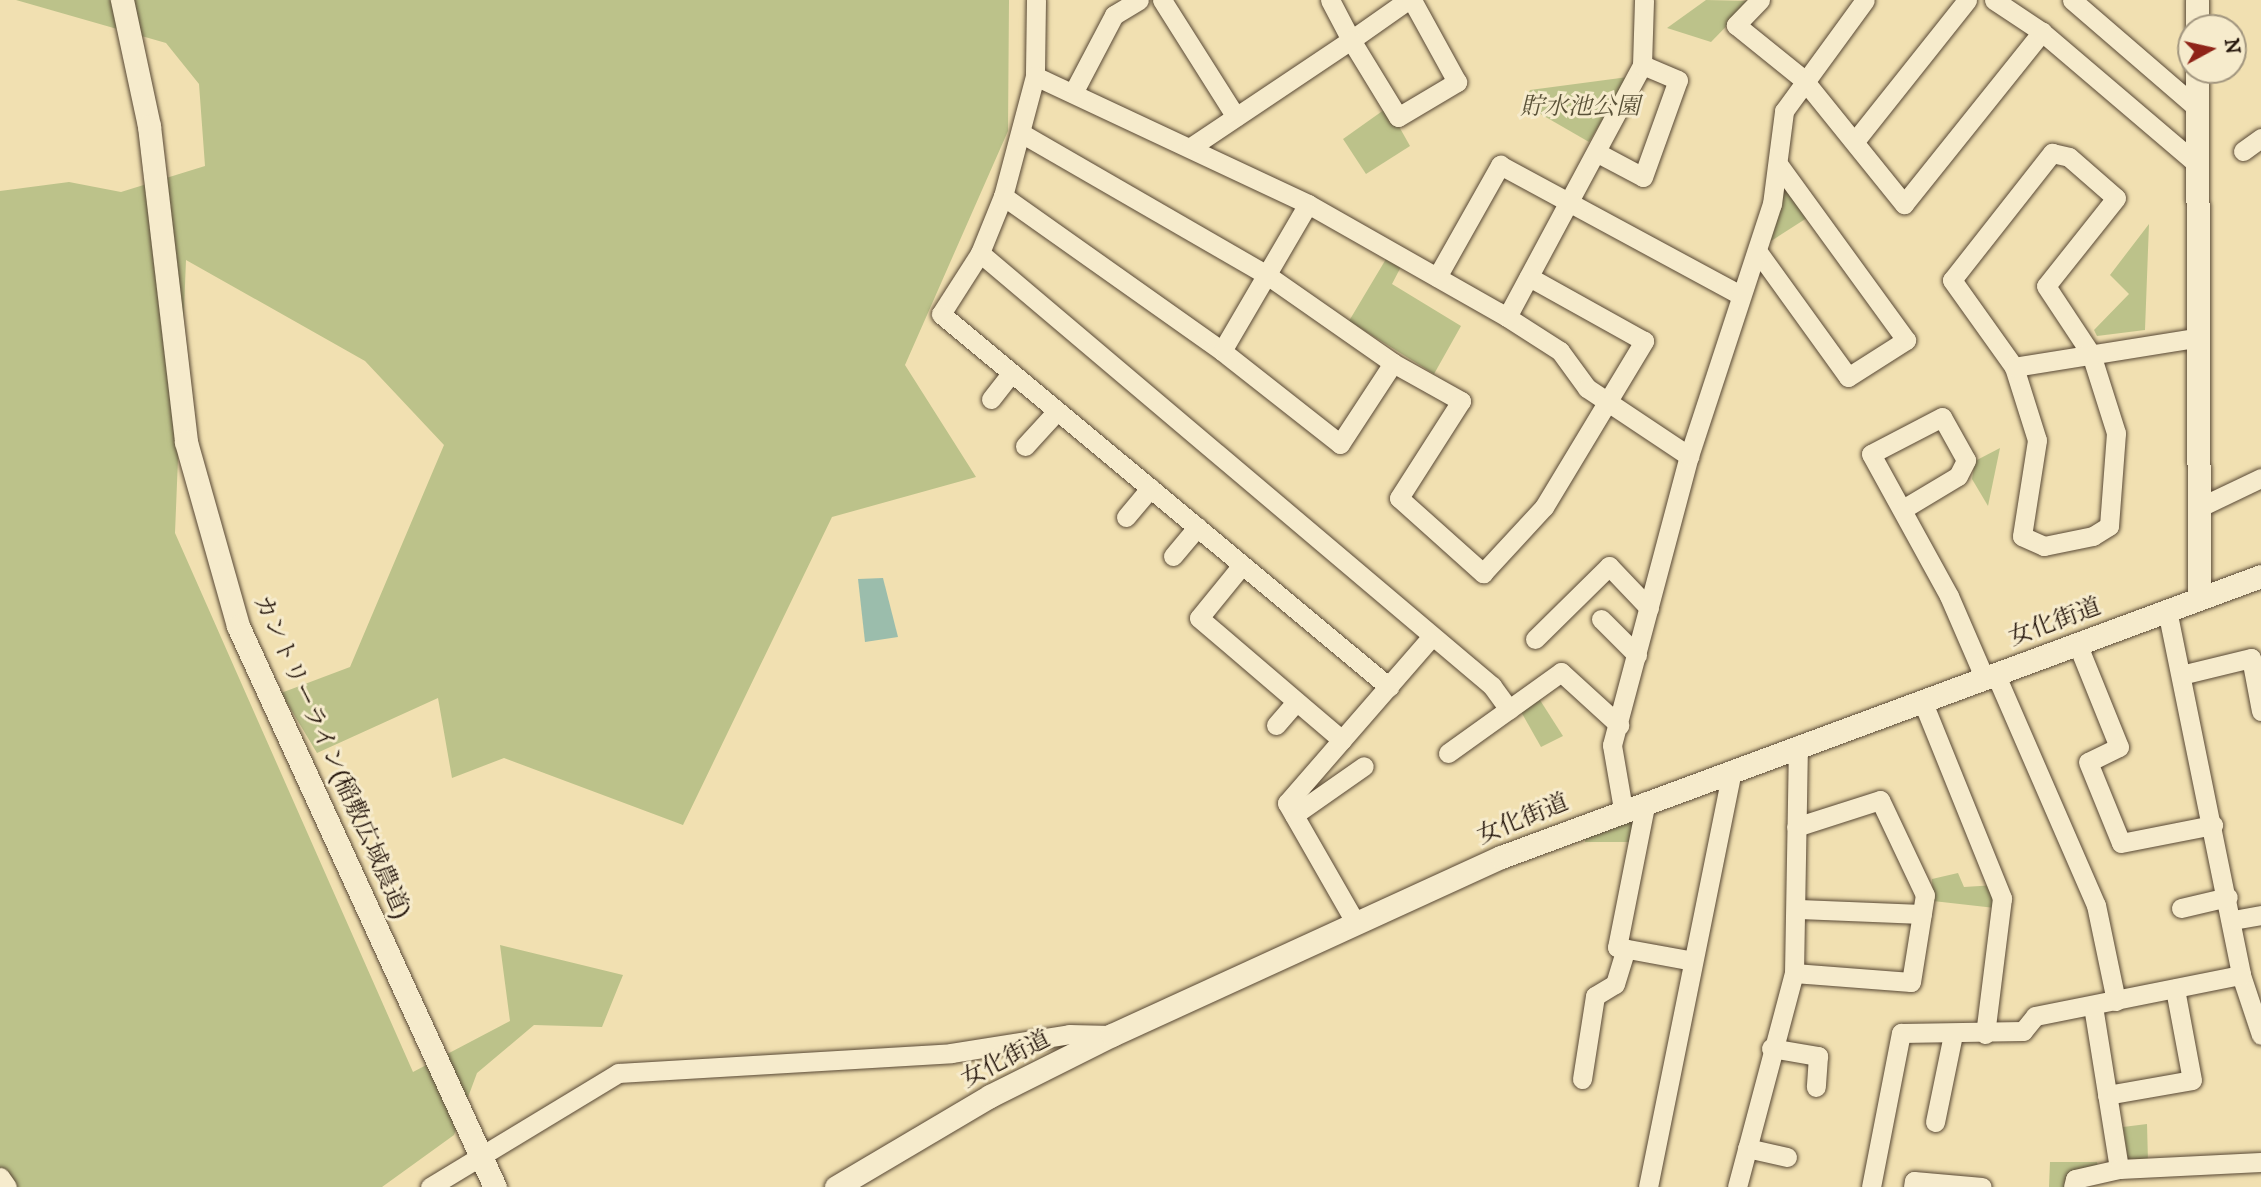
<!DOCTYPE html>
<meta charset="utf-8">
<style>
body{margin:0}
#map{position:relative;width:2261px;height:1187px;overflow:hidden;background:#f1e0b1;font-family:"IM FELL DW Pica","Noto Serif JP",serif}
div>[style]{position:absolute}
.green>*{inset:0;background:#bcc28a}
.water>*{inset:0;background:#9bbdac}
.roads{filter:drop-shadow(0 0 2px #584835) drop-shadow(0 0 2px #584835)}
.minor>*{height:19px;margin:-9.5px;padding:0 9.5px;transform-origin:9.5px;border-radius:9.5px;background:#f6ebcc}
.tertiary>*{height:23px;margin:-11.5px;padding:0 11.5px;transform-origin:11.5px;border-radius:11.5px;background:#f6ebcc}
span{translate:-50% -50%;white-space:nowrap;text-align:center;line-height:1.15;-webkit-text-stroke:6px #f6ebcc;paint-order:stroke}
.park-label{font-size:24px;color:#5a5238;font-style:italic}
.street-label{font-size:24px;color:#25160c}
.north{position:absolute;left:2177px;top:14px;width:70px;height:70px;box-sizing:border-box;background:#f6ebcc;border:2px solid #a2967f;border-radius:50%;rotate:82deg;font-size:19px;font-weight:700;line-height:28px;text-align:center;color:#25160c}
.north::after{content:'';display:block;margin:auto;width:24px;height:32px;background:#8f2418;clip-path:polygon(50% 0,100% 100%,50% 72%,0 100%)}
</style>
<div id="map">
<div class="green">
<i style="clip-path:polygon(16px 0,1009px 0,1008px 131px,905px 365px,976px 477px,832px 517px,683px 825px,504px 758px,452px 778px,438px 698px,317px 753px,281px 693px,350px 667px,444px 445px,365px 361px,186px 260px,175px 533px,413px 1072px,510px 1021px,500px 945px,623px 975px,602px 1027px,534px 1025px,477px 1073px,454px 1135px,382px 1187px,7px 1187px,0 1172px,0 191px,69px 182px,121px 192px,205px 166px,199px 84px,166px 43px)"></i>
<i style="clip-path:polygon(1706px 0,1751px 1px,1711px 42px,1667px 28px)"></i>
<i style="clip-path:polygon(1628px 77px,1589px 142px,1523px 104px,1530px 90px)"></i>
<i style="clip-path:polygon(1388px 107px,1410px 146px,1366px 174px,1343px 139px)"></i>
<i style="clip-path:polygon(1788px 184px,1810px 216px,1768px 243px,1781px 187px)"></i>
<i style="clip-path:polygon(2149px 224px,2145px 330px,2097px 336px,2094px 330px,2129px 294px,2110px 275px)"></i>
<i style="clip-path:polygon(1389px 254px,1404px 261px,1392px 284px,1461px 326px,1434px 374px,1349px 321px)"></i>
<i style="clip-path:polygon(2000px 448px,1988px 506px,1972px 479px,1975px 461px)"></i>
<i style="clip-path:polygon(1538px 697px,1563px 736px,1541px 747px,1520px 710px)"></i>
<i style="clip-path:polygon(1633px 816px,1635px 842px,1585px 842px,1585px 837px)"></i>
<i style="clip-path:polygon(1958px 873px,1964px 887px,1996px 885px,1995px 908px,1933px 901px,1932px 879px)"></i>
<i style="clip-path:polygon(2147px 1124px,2148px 1162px,2128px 1159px,2123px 1127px)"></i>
<i style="clip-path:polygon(2050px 1162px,2097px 1162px,2098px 1166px,2067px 1187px,2049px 1187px)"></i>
</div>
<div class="water">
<i style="clip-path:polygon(883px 578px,898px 637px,865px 642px,858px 579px)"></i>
</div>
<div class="roads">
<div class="minor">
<i style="left:1036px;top:0;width:76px;rotate:90.8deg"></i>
<i style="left:1035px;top:76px;width:124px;rotate:104.9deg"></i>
<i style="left:1003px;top:196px;width:61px;rotate:112deg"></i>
<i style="left:980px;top:253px;width:72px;rotate:122.6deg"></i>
<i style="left:941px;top:314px;width:583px;rotate:39.78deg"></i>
<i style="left:1162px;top:0;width:138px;rotate:57.7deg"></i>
<i style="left:1330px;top:0;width:45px;rotate:62.3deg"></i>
<i style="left:1351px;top:40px;width:70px;rotate:-35.1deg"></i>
<i style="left:1760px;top:0;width:35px;rotate:134deg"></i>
<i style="left:1736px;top:25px;width:86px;rotate:38.9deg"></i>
<i style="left:1803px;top:79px;width:161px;rotate:51.1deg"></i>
<i style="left:1904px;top:204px;width:221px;rotate:-51.3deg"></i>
<i style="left:1994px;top:0;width:58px;rotate:33.7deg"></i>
<i style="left:2042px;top:32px;width:202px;rotate:40.4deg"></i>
<i style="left:2072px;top:0;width:165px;rotate:40.8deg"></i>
<i style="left:1035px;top:76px;width:302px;rotate:25.1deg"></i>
<i style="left:1308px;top:204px;width:229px;rotate:29.6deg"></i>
<i style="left:1507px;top:317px;width:63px;rotate:32.7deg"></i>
<i style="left:1560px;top:351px;width:46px;rotate:53.9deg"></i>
<i style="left:1587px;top:388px;width:123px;rotate:33.7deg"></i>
<i style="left:1073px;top:93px;width:88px;rotate:-62.3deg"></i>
<i style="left:1114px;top:15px;width:29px;rotate:-31deg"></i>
<i style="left:1021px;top:133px;width:284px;rotate:30deg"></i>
<i style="left:1267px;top:275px;width:154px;rotate:34.9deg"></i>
<i style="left:1393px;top:363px;width:78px;rotate:29.2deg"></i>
<i style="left:1461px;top:401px;width:115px;rotate:122.6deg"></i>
<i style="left:1399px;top:498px;width:113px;rotate:41.8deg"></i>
<i style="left:1483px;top:573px;width:90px;rotate:-47.3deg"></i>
<i style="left:1544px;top:507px;width:194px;rotate:-58.9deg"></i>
<i style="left:1644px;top:341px;width:132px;rotate:-150.9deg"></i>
<i style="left:1855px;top:141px;width:180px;rotate:-51.5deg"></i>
<i style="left:1191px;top:147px;width:192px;rotate:-33.8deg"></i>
<i style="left:1351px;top:40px;width:90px;rotate:58.6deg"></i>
<i style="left:1398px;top:117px;width:69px;rotate:-30.7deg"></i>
<i style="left:1457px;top:82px;width:94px;rotate:-118.8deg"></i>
<i style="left:2243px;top:151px;width:22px;rotate:-36deg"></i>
<i style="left:1596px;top:152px;width:53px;rotate:28deg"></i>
<i style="left:1643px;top:177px;width:103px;rotate:-70.2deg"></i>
<i style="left:1678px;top:80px;width:39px;rotate:-157deg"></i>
<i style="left:2052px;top:153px;width:17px;rotate:13deg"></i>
<i style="left:2069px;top:157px;width:62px;rotate:41.1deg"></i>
<i style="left:2116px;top:198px;width:112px;rotate:128.5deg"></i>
<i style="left:2046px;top:286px;width:82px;rotate:56.5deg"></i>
<i style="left:2091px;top:354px;width:83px;rotate:72.4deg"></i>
<i style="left:2116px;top:433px;width:93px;rotate:94.3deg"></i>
<i style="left:2109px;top:526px;width:19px;rotate:148deg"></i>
<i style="left:2093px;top:536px;width:50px;rotate:168.5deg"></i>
<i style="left:2044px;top:546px;width:24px;rotate:-156deg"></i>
<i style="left:2022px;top:536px;width:97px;rotate:-81.1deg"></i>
<i style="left:2037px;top:440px;width:77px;rotate:-107.5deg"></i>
<i style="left:2014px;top:367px;width:107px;rotate:-125.5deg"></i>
<i style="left:1952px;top:280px;width:162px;rotate:-51.8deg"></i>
<i style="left:1003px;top:196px;width:268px;rotate:35.3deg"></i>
<i style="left:1222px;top:351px;width:150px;rotate:38.2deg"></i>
<i style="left:1340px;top:444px;width:97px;rotate:-56.8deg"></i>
<i style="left:1758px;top:252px;width:154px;rotate:54.2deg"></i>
<i style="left:1848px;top:377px;width:69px;rotate:-32.5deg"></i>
<i style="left:1906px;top:340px;width:216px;rotate:-126deg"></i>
<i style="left:980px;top:253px;width:671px;rotate:40.22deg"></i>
<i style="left:1492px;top:686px;width:29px;rotate:54deg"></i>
<i style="left:1437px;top:277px;width:129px;rotate:-60.6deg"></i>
<i style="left:1500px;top:165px;width:272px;rotate:28.4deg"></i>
<i style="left:1507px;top:317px;width:286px;rotate:-61.8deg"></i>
<i style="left:1642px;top:65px;width:65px;rotate:-88.2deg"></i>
<i style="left:1222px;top:351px;width:170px;rotate:-59.7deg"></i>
<i style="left:2014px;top:367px;width:184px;rotate:-9.1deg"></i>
<i style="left:991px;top:399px;width:33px;rotate:-52deg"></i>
<i style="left:1025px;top:446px;width:47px;rotate:-47.6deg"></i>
<i style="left:2198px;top:508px;width:70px;rotate:-25.5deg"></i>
<i style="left:1903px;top:509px;width:64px;rotate:-31deg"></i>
<i style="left:1958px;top:476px;width:18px;rotate:-63deg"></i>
<i style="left:1966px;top:460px;width:49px;rotate:-119.2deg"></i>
<i style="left:1942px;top:417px;width:80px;rotate:152.5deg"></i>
<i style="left:1871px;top:454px;width:162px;rotate:61.2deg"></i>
<i style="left:1949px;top:596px;width:88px;rotate:66.6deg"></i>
<i style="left:1126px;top:517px;width:38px;rotate:-50deg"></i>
<i style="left:1173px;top:556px;width:38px;rotate:-50deg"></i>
<i style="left:1242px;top:565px;width:68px;rotate:129.1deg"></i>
<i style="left:1199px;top:618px;width:188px;rotate:40.5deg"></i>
<i style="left:2167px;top:610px;width:372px;rotate:78.5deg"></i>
<i style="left:2241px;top:975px;width:63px;rotate:71.6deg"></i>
<i style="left:1601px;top:619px;width:51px;rotate:45deg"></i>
<i style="left:1535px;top:639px;width:104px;rotate:-44.6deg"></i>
<i style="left:1609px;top:566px;width:58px;rotate:46.4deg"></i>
<i style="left:2077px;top:643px;width:112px;rotate:68deg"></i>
<i style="left:2119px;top:747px;width:34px;rotate:154deg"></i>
<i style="left:2088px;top:762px;width:87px;rotate:67.8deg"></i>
<i style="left:2121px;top:843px;width:94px;rotate:-11.1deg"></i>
<i style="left:1995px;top:673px;width:253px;rotate:66.5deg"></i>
<i style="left:2096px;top:905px;width:98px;rotate:78.2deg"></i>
<i style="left:2181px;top:675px;width:72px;rotate:-13.7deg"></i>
<i style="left:2251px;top:658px;width:54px;rotate:79.3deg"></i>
<i style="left:1922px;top:700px;width:214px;rotate:68deg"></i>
<i style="left:2002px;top:898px;width:137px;rotate:97.1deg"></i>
<i style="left:1276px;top:725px;width:30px;rotate:-49deg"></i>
<i style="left:1448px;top:753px;width:139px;rotate:-35.6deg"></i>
<i style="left:1561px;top:672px;width:79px;rotate:42.4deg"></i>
<i style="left:1646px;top:801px;width:149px;rotate:101.2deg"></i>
<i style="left:1617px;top:947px;width:77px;rotate:10.4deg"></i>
<i style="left:1623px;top:809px;width:65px;rotate:-99.8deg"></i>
<i style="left:1612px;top:745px;width:299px;rotate:-75.1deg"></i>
<i style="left:1689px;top:456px;width:265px;rotate:-71.8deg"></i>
<i style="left:1772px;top:204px;width:94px;rotate:-82.6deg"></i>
<i style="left:1784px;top:111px;width:137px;rotate:-53.9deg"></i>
<i style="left:1294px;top:815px;width:85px;rotate:-35deg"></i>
<i style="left:2181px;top:908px;width:48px;rotate:-13.2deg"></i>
<i style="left:1799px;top:909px;width:123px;rotate:2.3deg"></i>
<i style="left:1354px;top:920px;width:135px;rotate:-119.8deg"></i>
<i style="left:1287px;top:803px;width:221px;rotate:-49deg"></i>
<i style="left:2233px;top:920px;width:28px;rotate:-10deg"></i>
<i style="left:1794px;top:973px;width:117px;rotate:4.4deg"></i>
<i style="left:1911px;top:982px;width:88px;rotate:-80.9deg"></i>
<i style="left:1925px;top:895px;width:105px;rotate:-115.3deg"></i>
<i style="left:1880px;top:800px;width:88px;rotate:162.2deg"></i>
<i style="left:2093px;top:1006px;width:165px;rotate:80.9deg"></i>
<i style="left:1771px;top:1048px;width:48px;rotate:9.7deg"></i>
<i style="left:1818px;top:1056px;width:31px;rotate:94deg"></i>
<i style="left:1582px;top:1079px;width:84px;rotate:-81.1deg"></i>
<i style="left:1595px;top:996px;width:23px;rotate:-31deg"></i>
<i style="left:1615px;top:984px;width:37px;rotate:-73deg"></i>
<i style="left:2107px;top:1095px;width:86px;rotate:-10deg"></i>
<i style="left:2192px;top:1080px;width:93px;rotate:-100.6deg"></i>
<i style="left:1935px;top:1122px;width:90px;rotate:-78.4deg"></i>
<i style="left:1747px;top:1148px;width:41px;rotate:12.7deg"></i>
<i style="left:0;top:1177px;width:12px;rotate:55deg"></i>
<i style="left:430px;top:1187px;width:220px;rotate:-31.2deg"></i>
<i style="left:618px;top:1073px;width:334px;rotate:-3.4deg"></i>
<i style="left:951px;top:1053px;width:120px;rotate:-9.1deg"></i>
<i style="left:1069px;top:1034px;width:43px;rotate:1.3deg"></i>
<i style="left:1648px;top:1187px;width:426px;rotate:-78.6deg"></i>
<i style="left:1737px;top:1187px;width:221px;rotate:-75.1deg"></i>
<i style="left:1794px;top:973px;width:228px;rotate:-89deg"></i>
<i style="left:1871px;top:1187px;width:157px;rotate:-79deg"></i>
<i style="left:1901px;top:1033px;width:122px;rotate:-0.9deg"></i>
<i style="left:2023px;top:1031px;width:19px;rotate:-51deg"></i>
<i style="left:2035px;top:1016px;width:210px;rotate:-11.3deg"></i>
<i style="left:1913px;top:1187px;width:6px;rotate:-81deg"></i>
<i style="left:1914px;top:1181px;width:68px;rotate:5deg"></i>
<i style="left:2073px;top:1187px;width:8px;rotate:-76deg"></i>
<i style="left:2075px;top:1179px;width:45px;rotate:-12.8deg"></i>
<i style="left:2119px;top:1169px;width:142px;rotate:-2.8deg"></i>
</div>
<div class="tertiary">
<i style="left:122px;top:0;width:129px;rotate:77.9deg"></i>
<i style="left:149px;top:126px;width:318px;rotate:83.3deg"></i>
<i style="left:186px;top:442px;width:191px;rotate:74.2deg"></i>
<i style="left:238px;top:626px;width:617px;rotate:65.39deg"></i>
<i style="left:2197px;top:28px;width:28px;rotate:-90deg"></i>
<i style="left:2197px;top:70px;width:528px;rotate:89.78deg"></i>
<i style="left:836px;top:1187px;width:179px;rotate:-30.6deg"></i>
<i style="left:990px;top:1096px;width:136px;rotate:-26.6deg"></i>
<i style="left:1112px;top:1035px;width:428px;rotate:-24.6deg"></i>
<i style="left:1501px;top:857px;width:810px;rotate:-20.29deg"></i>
</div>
</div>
<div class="park-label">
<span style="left:1580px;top:108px">貯水池公園</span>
</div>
<div class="street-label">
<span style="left:2055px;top:623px;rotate:-20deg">女化街道</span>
<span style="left:331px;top:757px;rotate:66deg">カントリーライン(稲敷広域農道)</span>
<span style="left:1523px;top:820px;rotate:-22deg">女化街道</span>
<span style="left:1006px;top:1060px;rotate:-27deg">女化街道</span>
</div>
<div class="north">N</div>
</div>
